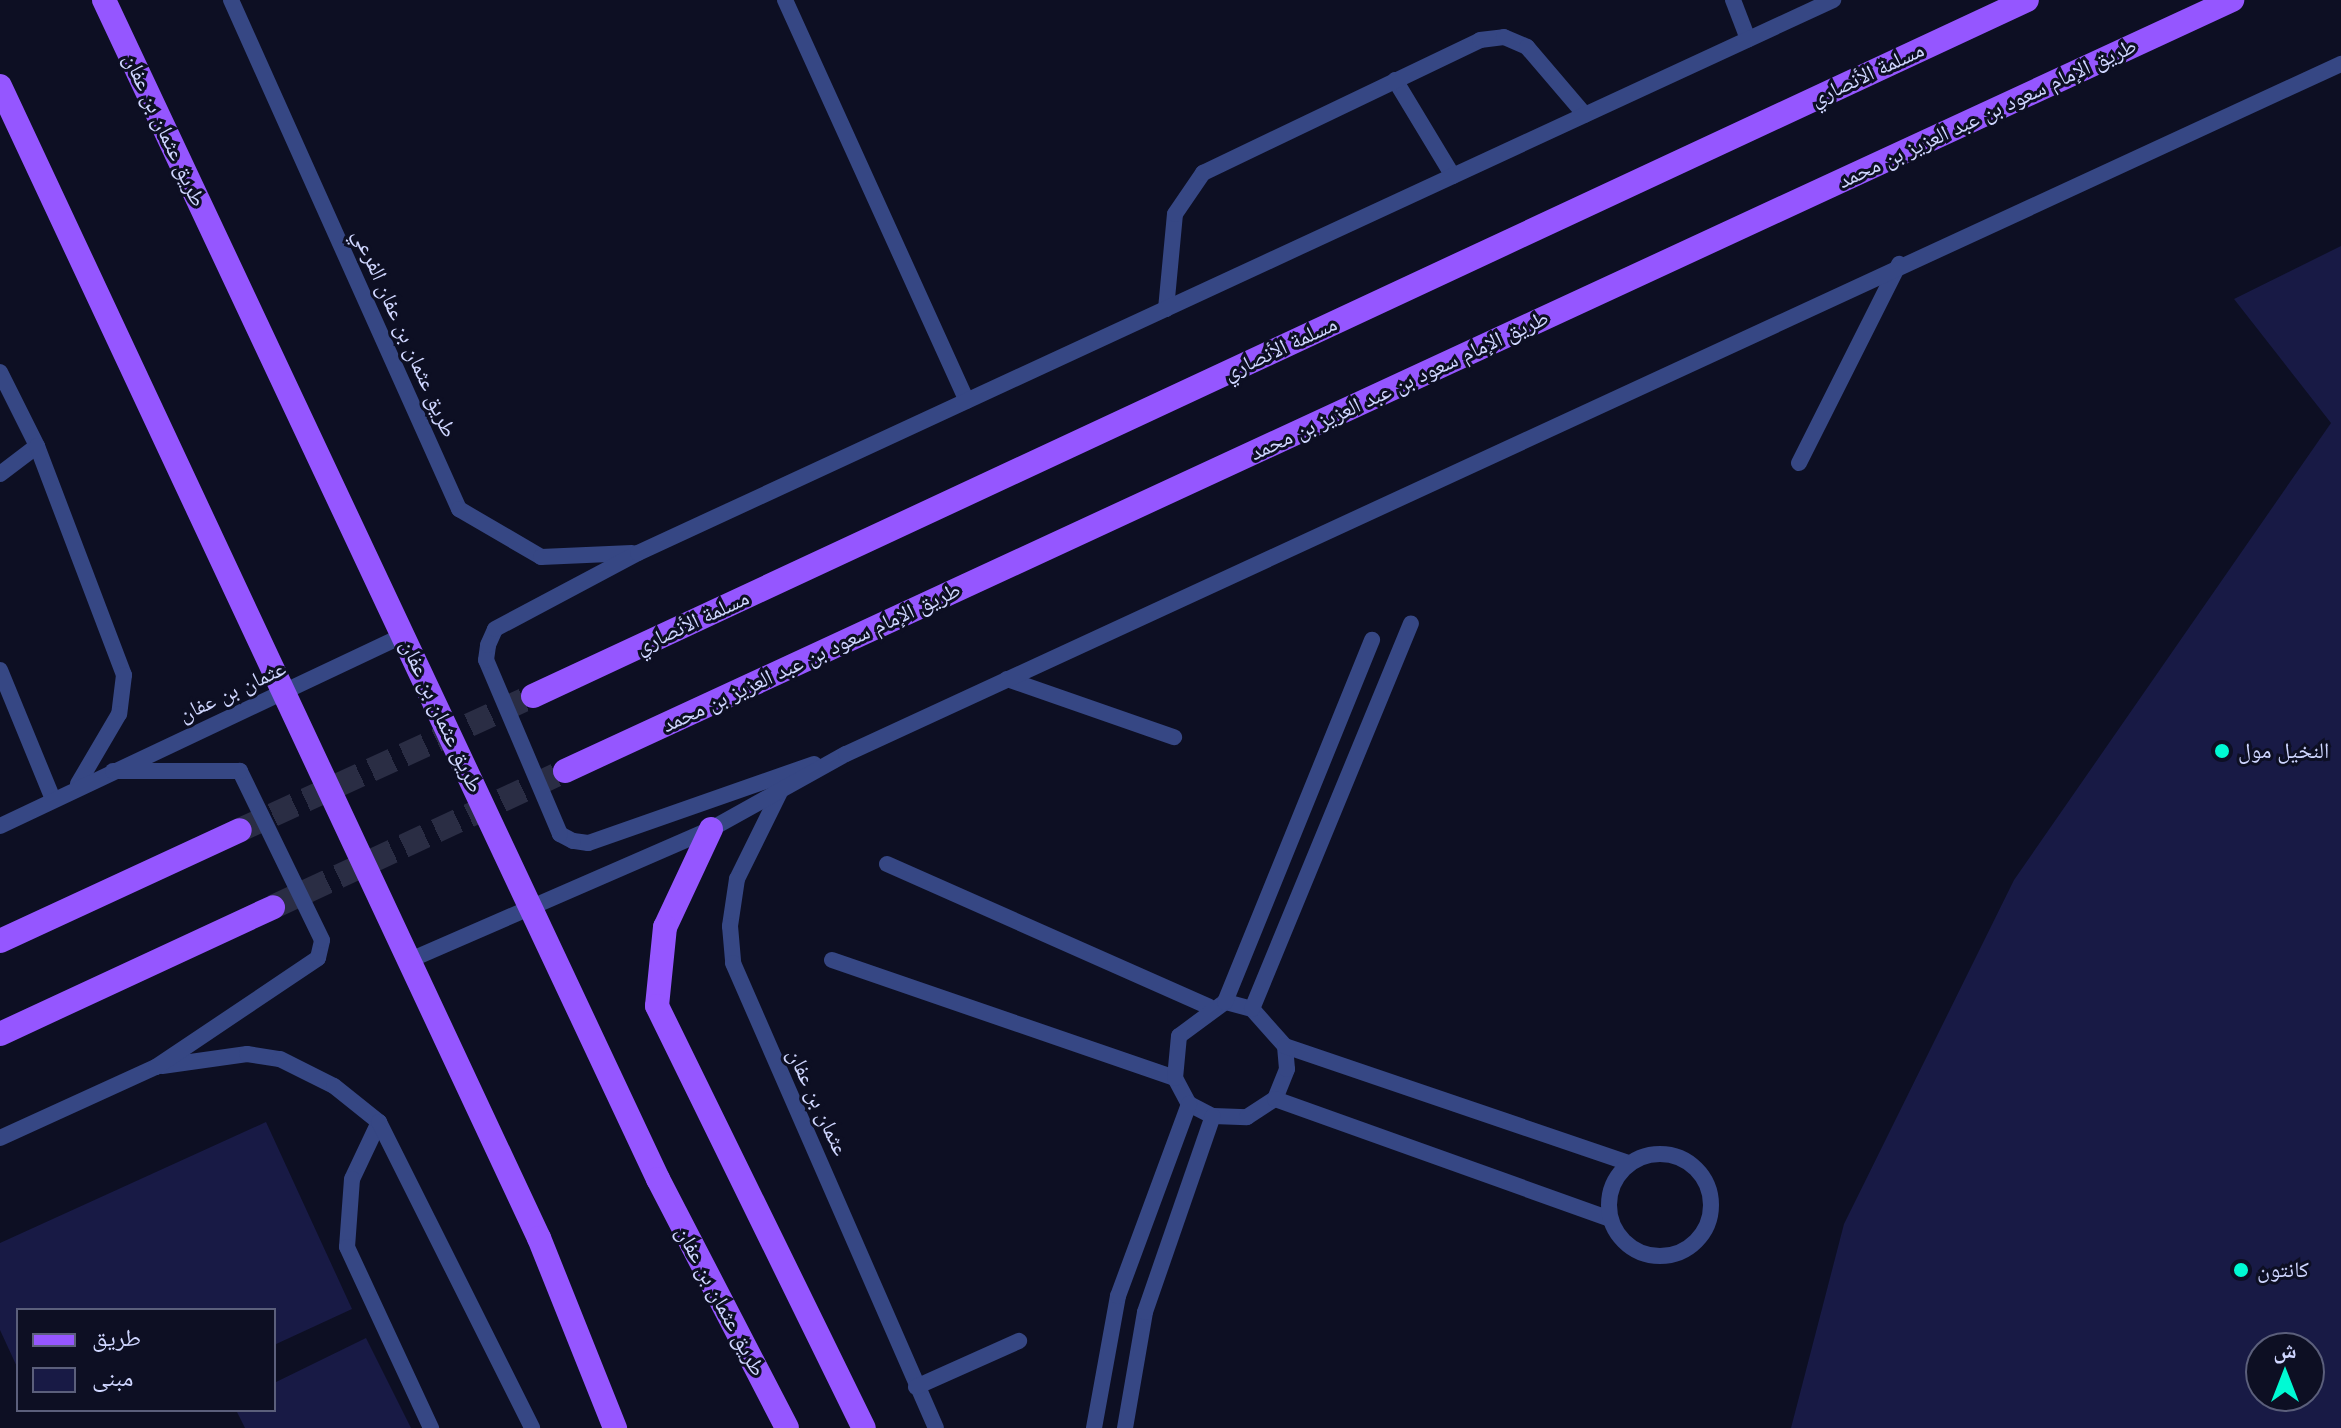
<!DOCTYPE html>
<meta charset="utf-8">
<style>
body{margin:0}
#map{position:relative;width:2341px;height:1428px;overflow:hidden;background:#0d0f23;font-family:"PT Sans","Noto Naskh Arabic",sans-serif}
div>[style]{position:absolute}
.building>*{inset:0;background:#181a45}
.primary-tunnel>*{height:24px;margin-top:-12px;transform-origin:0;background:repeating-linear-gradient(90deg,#2a2d44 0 24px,transparent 0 36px)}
.service>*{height:16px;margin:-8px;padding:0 8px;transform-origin:8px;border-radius:8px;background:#364784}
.service>.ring{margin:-8px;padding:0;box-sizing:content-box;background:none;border:16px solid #364784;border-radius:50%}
.minor>*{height:16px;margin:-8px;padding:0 8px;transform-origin:8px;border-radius:8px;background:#364784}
.tertiary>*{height:16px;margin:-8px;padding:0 8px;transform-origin:8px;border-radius:8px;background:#364784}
.primary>*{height:24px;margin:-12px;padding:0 12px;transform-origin:12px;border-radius:12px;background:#9556ff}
.dots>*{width:22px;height:22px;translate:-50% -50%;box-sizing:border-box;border:4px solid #0d0f23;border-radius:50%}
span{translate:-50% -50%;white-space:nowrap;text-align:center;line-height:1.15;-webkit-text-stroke:6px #0d0f23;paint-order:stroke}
.street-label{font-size:22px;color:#cfd6ff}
.poi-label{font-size:22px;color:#cfd6ff}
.left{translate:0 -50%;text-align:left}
.legend{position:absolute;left:16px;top:1308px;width:260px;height:104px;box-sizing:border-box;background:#0d0f23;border:2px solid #5b5f7b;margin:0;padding:10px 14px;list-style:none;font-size:24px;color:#cfd6ff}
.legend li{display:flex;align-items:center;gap:16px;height:40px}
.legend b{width:40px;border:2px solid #5b5f7b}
.north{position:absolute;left:2245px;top:1332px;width:80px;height:80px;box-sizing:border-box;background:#0d0f23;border:2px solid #5b5f7b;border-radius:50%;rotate:0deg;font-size:22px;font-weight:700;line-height:32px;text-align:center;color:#cfd6ff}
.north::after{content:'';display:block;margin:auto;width:28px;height:36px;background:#00fad4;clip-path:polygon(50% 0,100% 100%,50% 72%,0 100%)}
</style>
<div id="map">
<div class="building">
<i style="clip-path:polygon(evenodd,2341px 246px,2341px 1428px,1791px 1428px,1844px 1224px,2014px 880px,2331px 423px,2234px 299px,2341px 246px,2261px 1348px,2309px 1348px,2309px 1396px,2261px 1396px,2261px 1348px)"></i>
<i style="clip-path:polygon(266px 1122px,352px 1309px,274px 1345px,274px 1310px,18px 1310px,18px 1369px,0 1330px,0 1243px)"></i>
<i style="clip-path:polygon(366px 1338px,411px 1428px,245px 1428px,236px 1410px,274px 1410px,274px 1383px)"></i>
</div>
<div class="primary-tunnel">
<i style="left:240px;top:830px;width:322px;rotate:-24.6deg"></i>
<i style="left:273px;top:907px;width:322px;rotate:-25deg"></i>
</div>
<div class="service">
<i style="left:1733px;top:0;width:42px;rotate:69deg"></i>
<i style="left:1395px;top:80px;width:112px;rotate:58.9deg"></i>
<i style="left:1166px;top:309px;width:95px;rotate:-84.6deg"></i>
<i style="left:1175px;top:214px;width:50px;rotate:-55.7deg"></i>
<i style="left:1203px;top:173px;width:307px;rotate:-25.6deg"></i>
<i style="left:1480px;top:40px;width:24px;rotate:-7deg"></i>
<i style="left:1504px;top:37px;width:25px;rotate:23deg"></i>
<i style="left:1527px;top:47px;width:89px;rotate:49.5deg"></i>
<i style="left:1799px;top:463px;width:223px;rotate:-63.3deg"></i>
<i style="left:0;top:474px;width:46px;rotate:-37.1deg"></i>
<i style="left:0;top:670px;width:139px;rotate:67.7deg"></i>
<i style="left:1007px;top:679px;width:177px;rotate:19.2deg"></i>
<i style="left:781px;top:790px;width:99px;rotate:116.3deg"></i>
<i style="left:737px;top:879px;width:48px;rotate:98.5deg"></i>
<i style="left:730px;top:926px;width:37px;rotate:85deg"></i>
<i style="left:733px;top:963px;width:507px;rotate:66.42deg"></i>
<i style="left:887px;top:864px;width:352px;rotate:23.9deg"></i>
<i style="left:832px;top:960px;width:363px;rotate:19deg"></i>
<i style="left:1175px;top:1078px;width:30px;rotate:62deg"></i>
<i style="left:1189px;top:1104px;width:27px;rotate:27deg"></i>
<i style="left:1213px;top:1116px;width:34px;rotate:2deg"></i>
<i style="left:1247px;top:1117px;width:33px;rotate:-33deg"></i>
<i style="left:1275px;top:1099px;width:32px;rotate:-68deg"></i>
<i style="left:1287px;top:1069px;width:23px;rotate:-95deg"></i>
<i style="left:1285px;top:1046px;width:50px;rotate:-131.7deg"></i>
<i style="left:1252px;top:1009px;width:28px;rotate:-165deg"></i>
<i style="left:1225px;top:1002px;width:57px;rotate:143.5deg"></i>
<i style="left:1179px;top:1036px;width:42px;rotate:95.4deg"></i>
<i style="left:1225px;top:1002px;width:391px;rotate:-67.9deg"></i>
<i style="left:1252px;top:1009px;width:417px;rotate:-67.6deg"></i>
<i style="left:1285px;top:1046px;width:363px;rotate:18.8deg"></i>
<i style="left:1275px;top:1099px;width:356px;rotate:19.7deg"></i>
<i style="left:379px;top:1122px;width:63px;rotate:115.3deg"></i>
<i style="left:352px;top:1179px;width:68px;rotate:94.2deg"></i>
<i style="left:347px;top:1247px;width:200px;rotate:65.1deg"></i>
<i class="ring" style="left:1609px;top:1154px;width:86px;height:86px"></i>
<i style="left:916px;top:1387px;width:113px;rotate:-24.1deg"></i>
<i style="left:1094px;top:1428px;width:134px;rotate:-79.7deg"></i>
<i style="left:1118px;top:1296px;width:205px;rotate:-69.7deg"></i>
<i style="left:1125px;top:1428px;width:118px;rotate:-80.2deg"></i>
<i style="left:1145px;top:1312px;width:207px;rotate:-70.9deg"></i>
</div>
<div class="minor">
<i style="left:785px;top:0;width:440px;rotate:65.6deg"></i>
</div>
<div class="tertiary">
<i style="left:231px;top:0;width:558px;rotate:65.87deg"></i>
<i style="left:459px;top:509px;width:95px;rotate:30.3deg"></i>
<i style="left:541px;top:557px;width:91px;rotate:-2.5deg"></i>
<i style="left:0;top:372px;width:83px;rotate:63.4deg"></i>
<i style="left:37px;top:446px;width:245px;rotate:69.2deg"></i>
<i style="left:124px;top:675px;width:39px;rotate:97deg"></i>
<i style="left:119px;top:714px;width:81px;rotate:120.4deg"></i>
<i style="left:814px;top:764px;width:239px;rotate:160.7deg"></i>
<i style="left:588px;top:843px;width:15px;rotate:-172deg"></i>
<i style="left:573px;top:841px;width:15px;rotate:-152deg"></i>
<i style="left:560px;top:834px;width:189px;rotate:-113deg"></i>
<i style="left:486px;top:660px;width:15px;rotate:-82deg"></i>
<i style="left:488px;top:645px;width:17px;rotate:-66deg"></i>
<i style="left:495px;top:629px;width:162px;rotate:-28deg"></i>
<i style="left:638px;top:553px;width:1317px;rotate:-24.83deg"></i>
<i style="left:0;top:826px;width:447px;rotate:-25.3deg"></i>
<i style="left:410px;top:960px;width:328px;rotate:-23.5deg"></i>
<i style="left:711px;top:829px;width:154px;rotate:-29.1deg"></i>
<i style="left:846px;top:754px;width:1647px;rotate:-24.78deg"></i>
<i style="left:162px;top:1066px;width:86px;rotate:-8deg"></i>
<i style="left:247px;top:1054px;width:33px;rotate:9deg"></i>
<i style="left:280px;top:1059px;width:60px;rotate:26.6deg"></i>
<i style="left:334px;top:1086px;width:58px;rotate:38.7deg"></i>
<i style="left:379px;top:1122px;width:342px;rotate:63.4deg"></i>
<i style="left:0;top:1138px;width:171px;rotate:-24.5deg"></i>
<i style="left:156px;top:1067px;width:195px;rotate:-33.9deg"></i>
<i style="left:318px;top:958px;width:18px;rotate:-77deg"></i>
<i style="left:322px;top:940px;width:188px;rotate:-115.9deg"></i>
<i style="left:240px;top:771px;width:127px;rotate:180deg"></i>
</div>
<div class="primary">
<i style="left:104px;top:0;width:1303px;rotate:64.83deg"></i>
<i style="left:658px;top:1179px;width:280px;rotate:62.6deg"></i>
<i style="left:0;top:86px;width:1272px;rotate:64.93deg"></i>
<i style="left:539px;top:1238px;width:205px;rotate:68.2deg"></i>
<i style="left:533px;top:696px;width:1648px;rotate:-24.98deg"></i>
<i style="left:565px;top:771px;width:1837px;rotate:-24.82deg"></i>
<i style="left:711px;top:829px;width:108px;rotate:115.1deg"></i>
<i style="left:665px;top:927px;width:79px;rotate:95.8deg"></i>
<i style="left:657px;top:1006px;width:470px;rotate:63.9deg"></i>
<i style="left:0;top:941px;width:264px;rotate:-24.8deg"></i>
<i style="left:0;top:1034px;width:301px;rotate:-24.9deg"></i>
</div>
<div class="dots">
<i style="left:2222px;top:751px;background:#00fad4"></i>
<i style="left:2241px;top:1270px;background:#00fad4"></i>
</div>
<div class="street-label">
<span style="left:1867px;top:74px;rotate:-25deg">مسلمة الأنصاري</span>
<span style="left:1987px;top:113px;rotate:-25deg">طريق الإمام سعود بن عبد العزيز بن محمد</span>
<span style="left:165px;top:130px;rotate:65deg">طريق عثمان بن عفان</span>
<span style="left:405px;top:333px;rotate:66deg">طريق عثمان بن عفان الفرعي</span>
<span style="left:1280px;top:348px;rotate:-25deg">مسلمة الأنصاري</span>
<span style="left:1399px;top:385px;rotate:-25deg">طريق الإمام سعود بن عبد العزيز بن محمد</span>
<span style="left:692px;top:622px;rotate:-25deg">مسلمة الأنصاري</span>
<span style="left:811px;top:657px;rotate:-25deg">طريق الإمام سعود بن عبد العزيز بن محمد</span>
<span style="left:232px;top:691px;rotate:-25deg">عثمان بن عفان</span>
<span style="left:442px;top:716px;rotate:65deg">طريق عثمان بن عفان</span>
<span style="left:818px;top:1102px;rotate:65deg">عثمان بن عفان</span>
<span style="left:721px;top:1301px;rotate:62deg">طريق عثمان بن عفان</span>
</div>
<div class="poi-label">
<span class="left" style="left:2238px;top:751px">النخيل مول</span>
<span class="left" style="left:2257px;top:1270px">كانتون</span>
</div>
<ul class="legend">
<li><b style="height:10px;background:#9556ff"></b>طريق</li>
<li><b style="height:22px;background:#181a45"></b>مبنى</li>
</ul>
<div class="north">ش</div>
</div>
